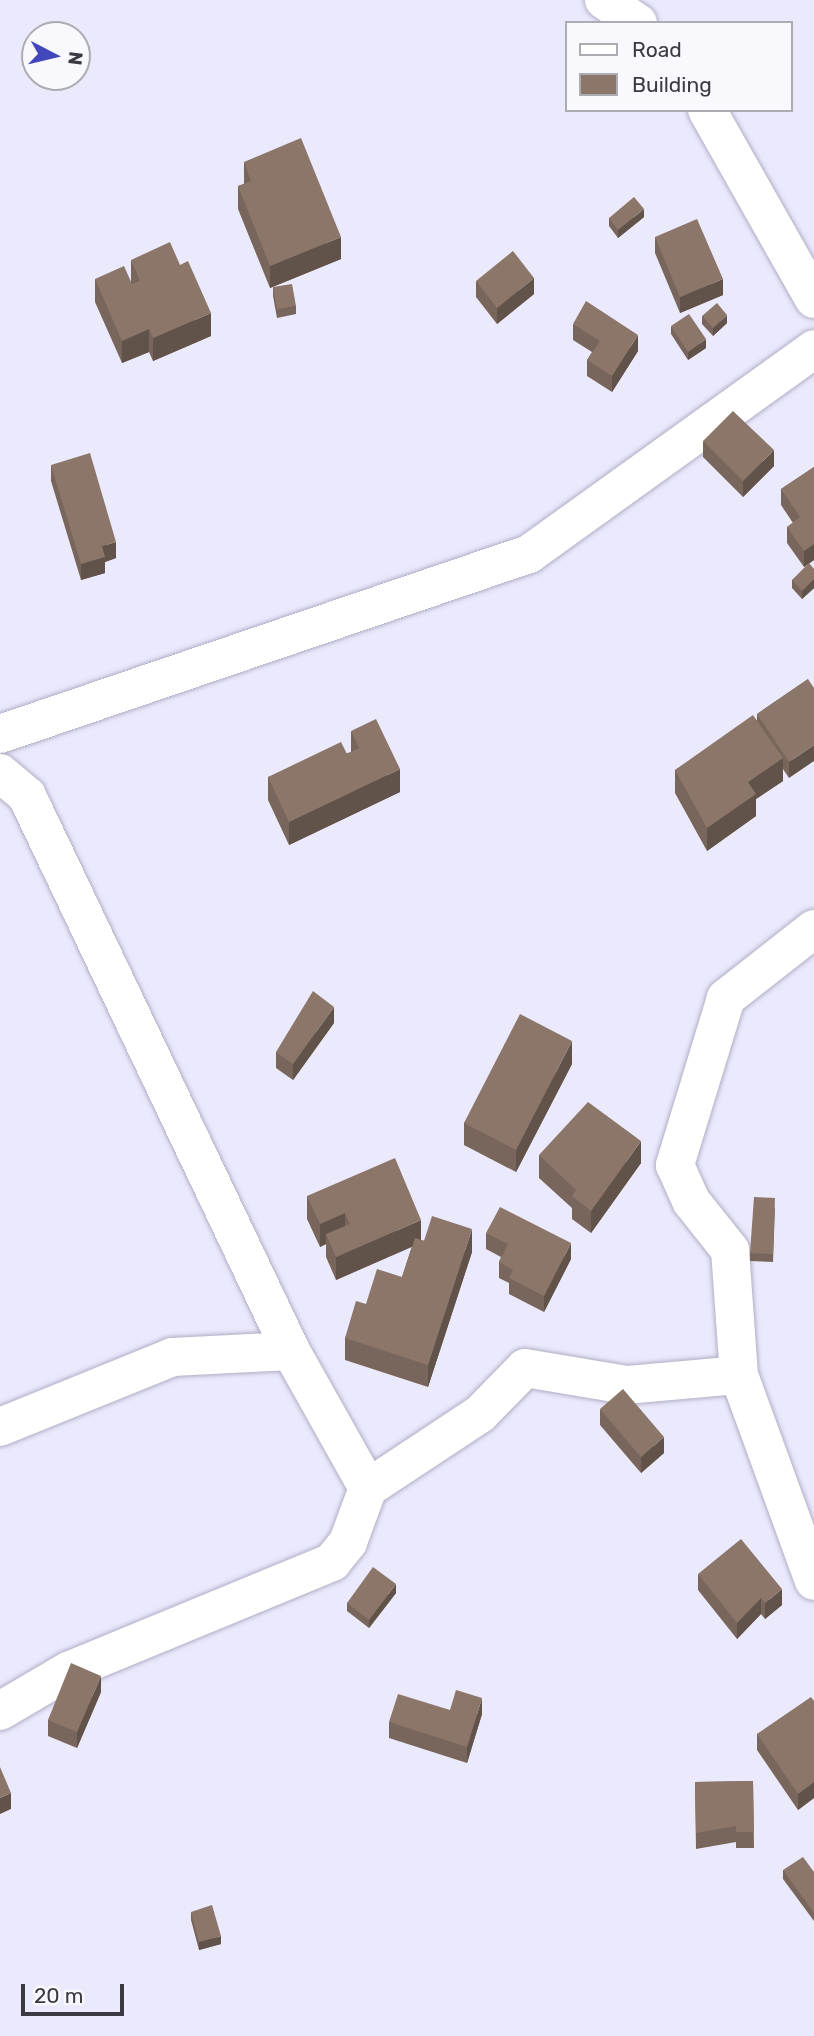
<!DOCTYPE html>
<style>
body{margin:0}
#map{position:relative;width:814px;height:2036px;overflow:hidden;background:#ebe9fc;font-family:Rubik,sans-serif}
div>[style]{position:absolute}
.roads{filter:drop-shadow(0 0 2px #b0aec5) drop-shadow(0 0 2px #b0aec5)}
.minor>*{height:38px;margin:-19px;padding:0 19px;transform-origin:19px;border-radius:19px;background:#fff}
.wall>*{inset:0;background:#78655b}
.shaded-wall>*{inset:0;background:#62534a}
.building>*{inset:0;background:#8c766a}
span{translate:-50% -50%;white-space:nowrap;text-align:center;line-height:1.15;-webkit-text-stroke:7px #f8f8fd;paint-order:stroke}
.legend{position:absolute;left:565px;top:21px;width:228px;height:91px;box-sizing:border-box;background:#f8f8fd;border:2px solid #acacb3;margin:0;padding:9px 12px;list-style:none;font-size:21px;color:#3b3a43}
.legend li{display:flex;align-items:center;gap:14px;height:35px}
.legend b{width:35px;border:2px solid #acacb3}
.north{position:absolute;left:21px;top:21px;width:70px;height:70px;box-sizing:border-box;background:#f8f8fd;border:2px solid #acacb3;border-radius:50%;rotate:97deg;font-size:19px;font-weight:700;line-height:28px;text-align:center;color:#3b3a43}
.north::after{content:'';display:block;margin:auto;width:24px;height:32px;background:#4247bc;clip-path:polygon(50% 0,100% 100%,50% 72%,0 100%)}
.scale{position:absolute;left:21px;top:1984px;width:103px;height:32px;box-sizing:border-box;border:4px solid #3b3a43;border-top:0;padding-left:9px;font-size:21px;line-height:24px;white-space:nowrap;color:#3b3a43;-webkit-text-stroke:5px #f8f8fd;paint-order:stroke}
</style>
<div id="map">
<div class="roads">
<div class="minor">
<i style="left:604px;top:0;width:41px;rotate:34.1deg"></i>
<i style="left:707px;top:110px;width:217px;rotate:60.5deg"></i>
<i style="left:0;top:734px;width:559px;rotate:-18.79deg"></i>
<i style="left:529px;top:554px;width:351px;rotate:-35.7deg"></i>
<i style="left:0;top:773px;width:35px;rotate:40deg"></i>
<i style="left:27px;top:796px;width:615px;rotate:64.56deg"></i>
<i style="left:814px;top:929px;width:112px;rotate:141.9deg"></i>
<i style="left:726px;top:998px;width:175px;rotate:107deg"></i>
<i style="left:675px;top:1165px;width:39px;rotate:66deg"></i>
<i style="left:691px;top:1201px;width:63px;rotate:51.5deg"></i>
<i style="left:730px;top:1250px;width:125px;rotate:85.9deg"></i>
<i style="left:739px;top:1375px;width:219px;rotate:70deg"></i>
<i style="left:0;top:1427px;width:186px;rotate:-22.1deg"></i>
<i style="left:172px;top:1357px;width:119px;rotate:-2.9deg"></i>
<i style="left:291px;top:1351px;width:157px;rotate:60.7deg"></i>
<i style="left:368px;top:1488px;width:134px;rotate:-33.5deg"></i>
<i style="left:480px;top:1414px;width:64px;rotate:-45.6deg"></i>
<i style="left:525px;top:1368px;width:103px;rotate:9.5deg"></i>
<i style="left:627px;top:1385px;width:112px;rotate:-5.1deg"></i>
<i style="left:0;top:1711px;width:79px;rotate:-30.5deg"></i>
<i style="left:68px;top:1671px;width:286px;rotate:-22.4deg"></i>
<i style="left:332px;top:1562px;width:26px;rotate:-51deg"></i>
<i style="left:348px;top:1542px;width:58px;rotate:-69.7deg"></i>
</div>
</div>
<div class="wall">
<i style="clip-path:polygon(244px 162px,341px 259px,270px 288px,238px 209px,238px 186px,244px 184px)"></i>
<i style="clip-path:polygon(644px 217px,618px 238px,609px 226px,609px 218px)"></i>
<i style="clip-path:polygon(655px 237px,723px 295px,680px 313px,655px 253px)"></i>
<i style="clip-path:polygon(131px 260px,211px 336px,153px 361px,149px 352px,122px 363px,95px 302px,95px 279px,131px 282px)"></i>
<i style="clip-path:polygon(476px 281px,534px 294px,497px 324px,476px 297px)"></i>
<i style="clip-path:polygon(273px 287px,296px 306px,296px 314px,277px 318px,273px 296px)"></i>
<i style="clip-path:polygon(702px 316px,727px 323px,713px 336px,702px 324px)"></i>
<i style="clip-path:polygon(573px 324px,638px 351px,612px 392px,587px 376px,587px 360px,592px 352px,573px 340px)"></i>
<i style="clip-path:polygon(671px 326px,706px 348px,688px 360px,671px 334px)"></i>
<i style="clip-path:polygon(703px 441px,774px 466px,743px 497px,703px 457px)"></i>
<i style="clip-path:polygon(51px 465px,116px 558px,105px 562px,105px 573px,81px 580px,51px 481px)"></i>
<i style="clip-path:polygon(814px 467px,814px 560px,804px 567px,787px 543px,787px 527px,793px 523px,781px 505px,781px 489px)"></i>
<i style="clip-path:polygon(814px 569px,814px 588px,802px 599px,792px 588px,792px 580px)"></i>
<i style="clip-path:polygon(808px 679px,789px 778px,783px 769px,783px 781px,756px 799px,756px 816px,707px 851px,675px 793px,675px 770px,757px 720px,757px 714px)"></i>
<i style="clip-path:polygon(351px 731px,400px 792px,289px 845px,268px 800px,268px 777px,351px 752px)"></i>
<i style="clip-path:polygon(334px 1023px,293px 1080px,276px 1068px,276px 1052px)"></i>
<i style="clip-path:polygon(572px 1064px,516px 1172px,464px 1145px,464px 1123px)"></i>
<i style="clip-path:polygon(539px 1155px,641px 1163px,591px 1233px,572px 1219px,572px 1208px,539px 1178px)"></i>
<i style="clip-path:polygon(307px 1196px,421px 1240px,472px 1252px,428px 1387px,345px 1360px,345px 1338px,366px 1304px,402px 1277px,412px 1246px,336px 1280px,326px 1257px,326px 1244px,320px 1247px,307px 1219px)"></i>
<i style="clip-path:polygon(775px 1207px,773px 1262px,750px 1261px,750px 1253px)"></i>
<i style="clip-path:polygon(486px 1233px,571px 1259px,544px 1312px,509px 1294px,509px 1283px,499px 1278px,499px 1262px,501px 1257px,486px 1249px)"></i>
<i style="clip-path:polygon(600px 1409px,664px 1453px,641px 1473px,600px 1425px)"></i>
<i style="clip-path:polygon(698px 1574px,782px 1605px,765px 1619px,761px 1614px,737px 1639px,698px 1590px)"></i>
<i style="clip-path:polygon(396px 1593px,369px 1628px,347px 1611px,347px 1603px)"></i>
<i style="clip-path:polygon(101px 1692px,77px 1748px,48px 1736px,48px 1720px)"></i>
<i style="clip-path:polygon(814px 1701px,814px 1798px,798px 1810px,757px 1750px,757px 1734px)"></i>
<i style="clip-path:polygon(482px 1714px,467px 1763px,389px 1738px,389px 1722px)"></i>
<i style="clip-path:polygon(753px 1781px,754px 1848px,736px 1848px,736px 1842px,696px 1849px,695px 1782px)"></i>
<i style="clip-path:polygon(783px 1870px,814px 1872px,814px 1921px,783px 1879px)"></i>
<i style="clip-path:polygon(191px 1912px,221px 1944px,199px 1950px,191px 1920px)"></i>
</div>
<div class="shaded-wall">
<i style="clip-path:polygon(644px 209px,644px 217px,618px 238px,618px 230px)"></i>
<i style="clip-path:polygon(341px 237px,341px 259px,270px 288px,270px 266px)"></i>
<i style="clip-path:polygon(534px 278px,534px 294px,497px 324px,497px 308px)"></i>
<i style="clip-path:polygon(723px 279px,723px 295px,680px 313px,680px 297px)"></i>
<i style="clip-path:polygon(211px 313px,211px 336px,153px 361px,153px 338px)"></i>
<i style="clip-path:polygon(727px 315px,727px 323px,713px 336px,713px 328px)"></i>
<i style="clip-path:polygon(149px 329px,149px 352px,122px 363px,122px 341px)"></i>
<i style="clip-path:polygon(638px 335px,638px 351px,612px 392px,612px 376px)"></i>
<i style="clip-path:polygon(706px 339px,706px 348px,688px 360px,688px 352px)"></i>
<i style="clip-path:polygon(774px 450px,774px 466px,743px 497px,743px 481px)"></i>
<i style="clip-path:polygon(116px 542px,116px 558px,105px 562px,105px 573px,81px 580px,81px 564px,102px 546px)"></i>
<i style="clip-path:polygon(814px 544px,814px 560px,804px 567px,804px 551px)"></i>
<i style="clip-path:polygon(814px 579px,814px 588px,802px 599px,802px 591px)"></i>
<i style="clip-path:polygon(814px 745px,814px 761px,789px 778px,789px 762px)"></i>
<i style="clip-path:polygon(783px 758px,783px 781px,756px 799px,756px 816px,707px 851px,707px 828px,748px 782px)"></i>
<i style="clip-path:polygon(400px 769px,400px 792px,289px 845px,289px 822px)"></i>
<i style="clip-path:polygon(334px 1007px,334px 1023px,293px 1080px,293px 1064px)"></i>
<i style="clip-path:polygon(572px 1041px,572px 1064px,516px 1172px,516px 1150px)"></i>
<i style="clip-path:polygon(641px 1141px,641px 1163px,591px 1233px,591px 1211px)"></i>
<i style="clip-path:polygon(345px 1213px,345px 1236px,326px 1234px,326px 1244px,320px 1247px,320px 1224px)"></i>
<i style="clip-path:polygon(421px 1220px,421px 1243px,336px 1280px,336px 1257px)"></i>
<i style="clip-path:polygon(472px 1229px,472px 1252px,428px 1387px,428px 1365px)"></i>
<i style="clip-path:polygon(571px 1243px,571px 1259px,544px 1312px,544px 1296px)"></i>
<i style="clip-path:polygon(664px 1437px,664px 1453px,641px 1473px,641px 1457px)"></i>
<i style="clip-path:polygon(396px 1584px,396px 1593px,369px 1628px,369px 1620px)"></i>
<i style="clip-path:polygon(782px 1589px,782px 1605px,765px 1619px,765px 1603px)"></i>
<i style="clip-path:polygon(761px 1598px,761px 1614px,737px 1639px,737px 1623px)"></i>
<i style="clip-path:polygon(101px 1676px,101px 1692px,77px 1748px,77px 1732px)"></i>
<i style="clip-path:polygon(482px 1698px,482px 1714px,467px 1763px,467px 1747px)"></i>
<i style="clip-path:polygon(814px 1782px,814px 1798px,798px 1810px,798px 1794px)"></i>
<i style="clip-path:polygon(11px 1793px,11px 1809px,0 1814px,0 1798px)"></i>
<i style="clip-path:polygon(221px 1936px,221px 1944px,199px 1950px,199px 1942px)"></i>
</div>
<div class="building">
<i style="clip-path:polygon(301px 138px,341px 237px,270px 266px,238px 186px,251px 181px,244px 162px)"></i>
<i style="clip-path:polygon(634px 197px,644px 209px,618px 230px,609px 218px)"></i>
<i style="clip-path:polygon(697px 219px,723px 279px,680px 297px,655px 237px)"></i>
<i style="clip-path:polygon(170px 242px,180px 265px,188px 261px,211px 313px,153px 338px,149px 329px,122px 341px,95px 279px,124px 266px,132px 284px,140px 281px,131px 260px)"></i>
<i style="clip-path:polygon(513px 251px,534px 278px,497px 308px,476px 281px)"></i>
<i style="clip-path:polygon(292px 284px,296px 306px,277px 309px,273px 287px)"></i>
<i style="clip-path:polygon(586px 301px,638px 335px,612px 376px,587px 360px,600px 341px,573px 324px)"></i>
<i style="clip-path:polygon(717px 303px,727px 315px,713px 328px,702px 316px)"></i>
<i style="clip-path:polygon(689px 314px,706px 339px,688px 352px,671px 326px)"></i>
<i style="clip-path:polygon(733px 411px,774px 450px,743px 481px,703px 441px)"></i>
<i style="clip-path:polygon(90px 453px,116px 542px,102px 546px,105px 557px,81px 564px,51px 465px)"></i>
<i style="clip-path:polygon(814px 467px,814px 544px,804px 551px,787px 527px,800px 517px,781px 489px)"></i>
<i style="clip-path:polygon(809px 563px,814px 569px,814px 579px,802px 591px,792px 580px)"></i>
<i style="clip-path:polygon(808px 679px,814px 688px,814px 745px,789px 762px,757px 714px)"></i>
<i style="clip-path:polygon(753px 715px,783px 758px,748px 782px,756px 794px,707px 828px,675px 770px)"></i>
<i style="clip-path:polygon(376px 719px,400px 769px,289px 822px,268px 777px,341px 742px,347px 754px,359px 748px,351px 731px)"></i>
<i style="clip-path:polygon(313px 991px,334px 1007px,293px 1064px,276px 1052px)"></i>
<i style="clip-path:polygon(520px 1014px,572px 1041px,516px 1150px,464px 1123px)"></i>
<i style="clip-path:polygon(588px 1102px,641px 1141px,591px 1211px,572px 1196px,576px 1190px,539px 1155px)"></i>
<i style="clip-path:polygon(395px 1158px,421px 1220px,336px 1257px,326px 1234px,350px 1224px,345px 1213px,320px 1224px,307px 1196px)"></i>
<i style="clip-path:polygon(754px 1197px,775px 1198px,773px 1254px,750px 1253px)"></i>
<i style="clip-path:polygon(500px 1207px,571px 1243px,544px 1296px,509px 1278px,513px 1270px,499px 1262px,508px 1244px,486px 1233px)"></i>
<i style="clip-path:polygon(432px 1216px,472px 1229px,428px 1365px,345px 1338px,356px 1301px,366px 1304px,377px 1269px,402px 1277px,415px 1238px,424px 1241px)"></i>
<i style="clip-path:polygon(623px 1389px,664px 1437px,641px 1457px,600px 1409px)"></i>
<i style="clip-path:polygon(741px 1539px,782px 1589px,765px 1603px,761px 1598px,737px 1623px,698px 1574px)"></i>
<i style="clip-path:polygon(373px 1567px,396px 1584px,369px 1620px,347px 1603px)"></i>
<i style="clip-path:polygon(71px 1663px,101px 1676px,77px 1732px,48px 1720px)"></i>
<i style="clip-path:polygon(456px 1690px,482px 1698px,467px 1747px,389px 1722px,398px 1694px,450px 1710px)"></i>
<i style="clip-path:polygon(811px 1697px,814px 1701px,814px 1782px,798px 1794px,757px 1734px)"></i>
<i style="clip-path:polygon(0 1767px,11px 1793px,0 1798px)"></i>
<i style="clip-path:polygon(753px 1781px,754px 1832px,736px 1832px,736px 1826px,696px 1833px,695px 1782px)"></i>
<i style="clip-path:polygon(803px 1857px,814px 1872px,814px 1913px,783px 1870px)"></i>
<i style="clip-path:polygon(212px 1905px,221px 1936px,199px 1942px,191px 1912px)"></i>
</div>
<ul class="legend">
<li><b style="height:9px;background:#fff"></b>Road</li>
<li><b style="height:19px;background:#8c766a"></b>Building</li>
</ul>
<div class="north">N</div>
<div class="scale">20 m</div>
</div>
